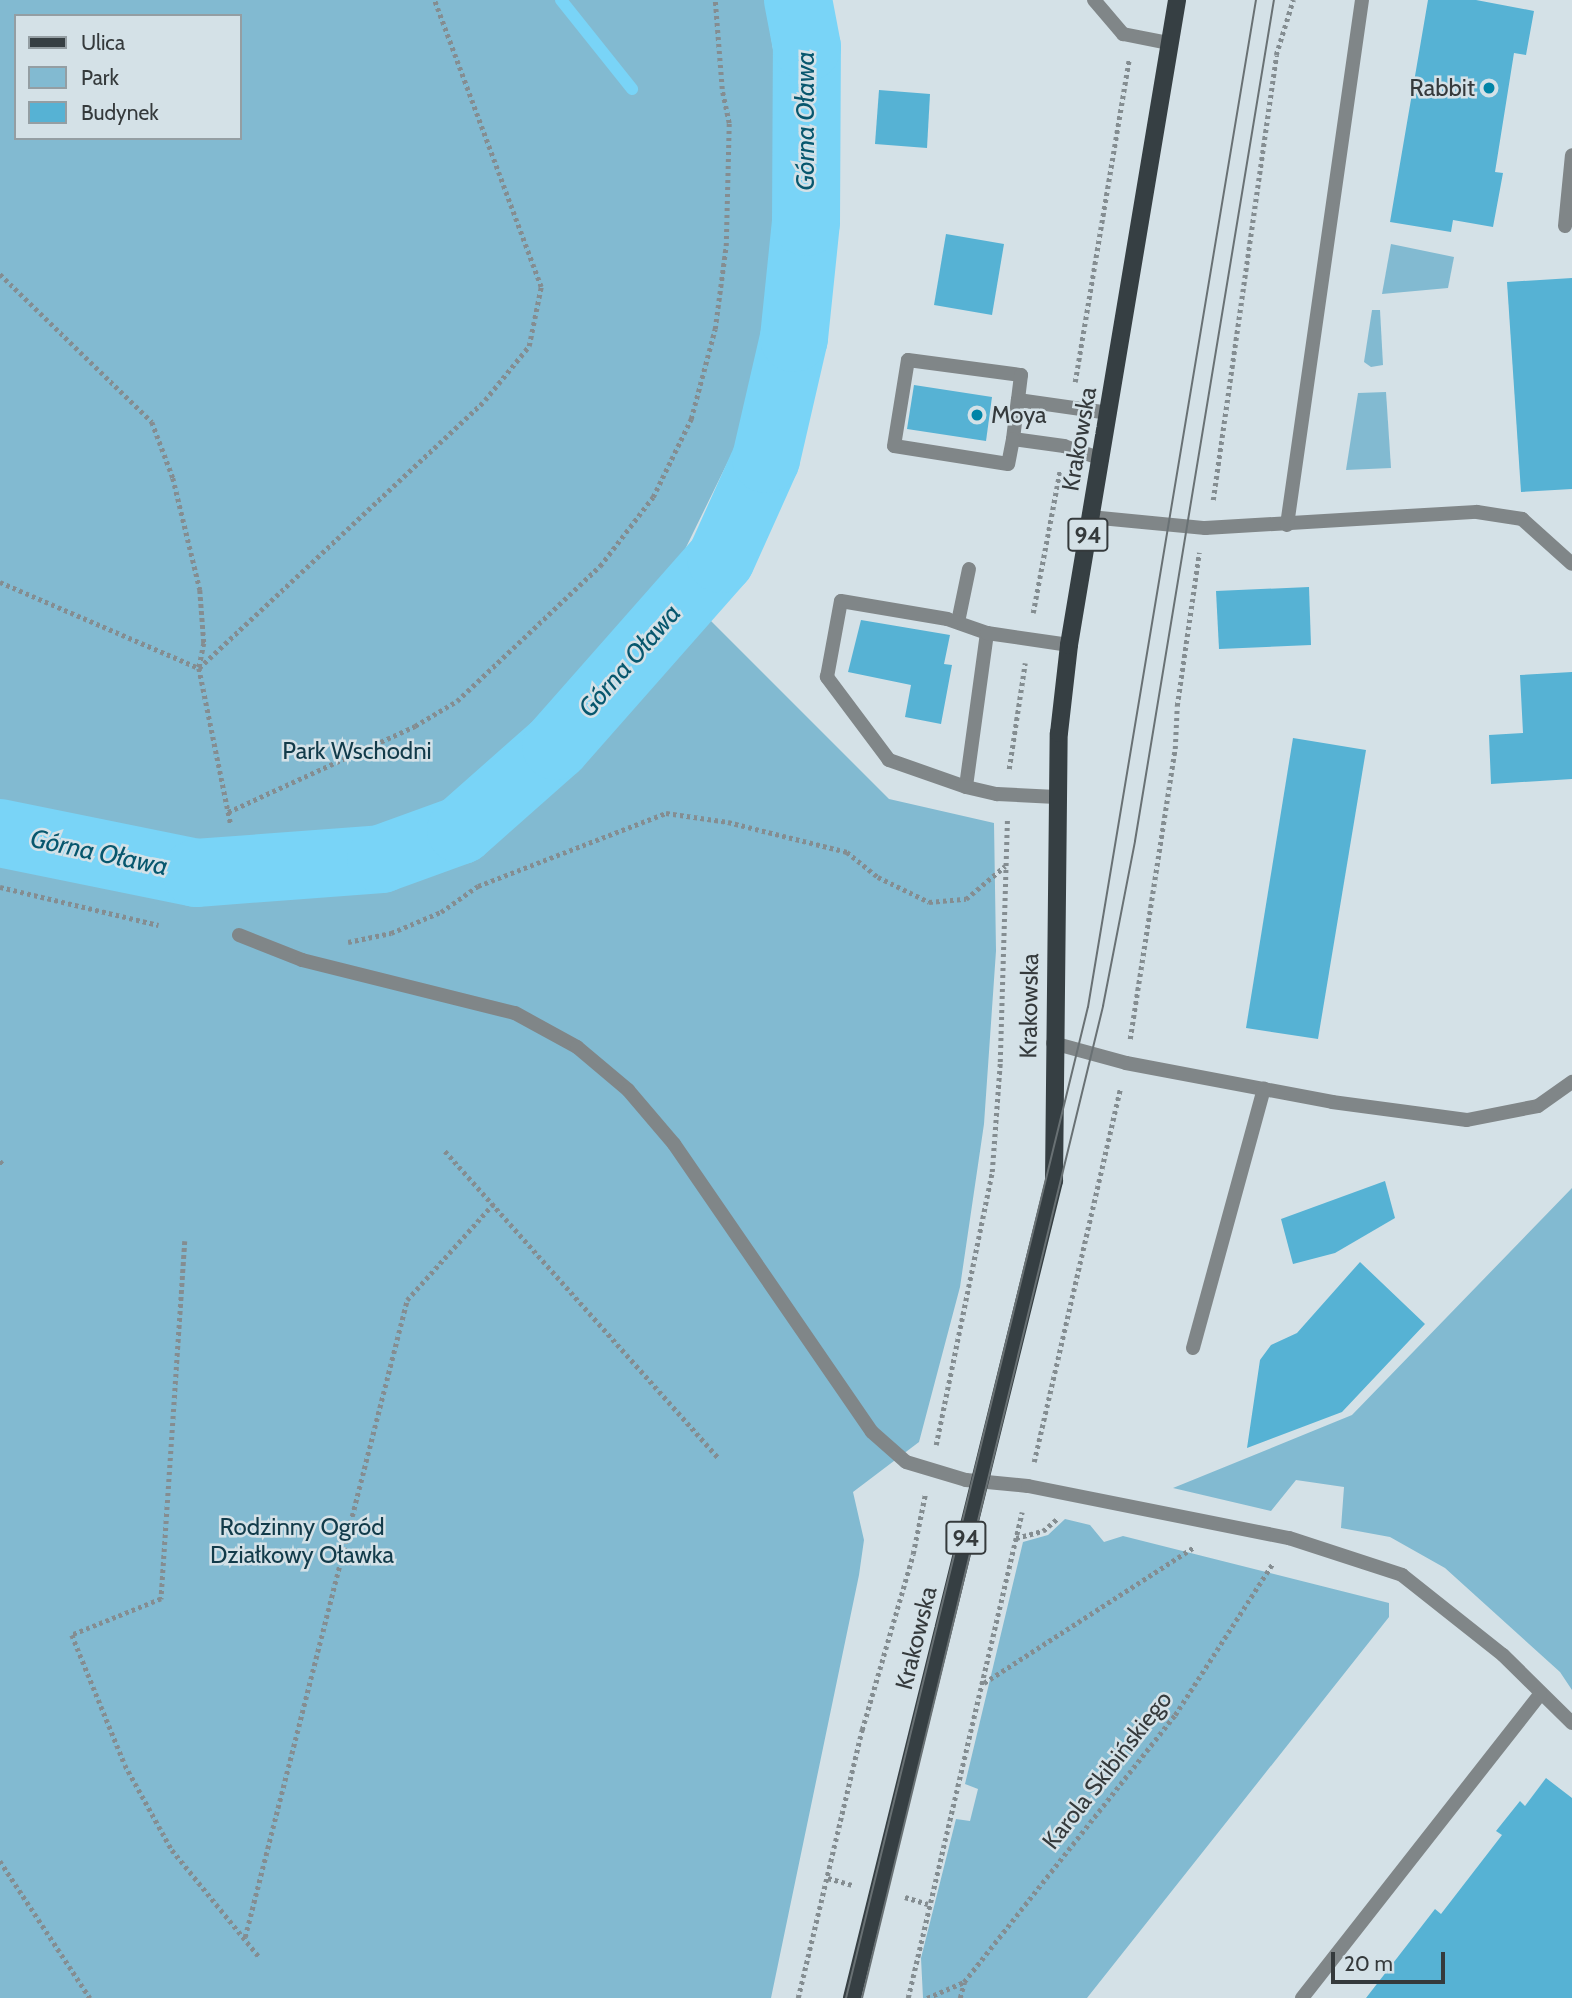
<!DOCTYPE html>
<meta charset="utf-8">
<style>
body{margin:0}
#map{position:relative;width:1572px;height:1998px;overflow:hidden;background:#d4e1e7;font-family:Cabin,sans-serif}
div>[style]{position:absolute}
.green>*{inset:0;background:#82bad1}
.stream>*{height:12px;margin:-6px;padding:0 6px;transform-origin:6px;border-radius:6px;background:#79d4f7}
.river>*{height:68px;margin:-34px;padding:0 34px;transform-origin:34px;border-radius:34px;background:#79d4f7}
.building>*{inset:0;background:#56b2d4}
.path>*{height:4.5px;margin-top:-2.25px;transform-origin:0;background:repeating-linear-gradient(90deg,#848d91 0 3.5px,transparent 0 7px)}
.service>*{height:14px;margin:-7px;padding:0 7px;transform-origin:7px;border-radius:7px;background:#808688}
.primary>*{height:18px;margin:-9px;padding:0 9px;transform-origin:9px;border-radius:9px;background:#363f43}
.tram>*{height:2px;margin:-1px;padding:0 1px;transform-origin:1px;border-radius:1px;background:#697174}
.dots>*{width:19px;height:19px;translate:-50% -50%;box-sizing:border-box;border:4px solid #d4e1e7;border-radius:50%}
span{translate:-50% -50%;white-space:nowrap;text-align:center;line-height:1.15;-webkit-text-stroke:5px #d4e1e7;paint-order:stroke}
.shield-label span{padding:2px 5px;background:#d4e1e7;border:2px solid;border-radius:5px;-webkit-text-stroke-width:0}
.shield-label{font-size:23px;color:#353a3c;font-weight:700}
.poi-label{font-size:24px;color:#353a3c}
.right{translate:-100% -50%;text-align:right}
.left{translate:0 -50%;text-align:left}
.street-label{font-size:24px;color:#353a3c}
.park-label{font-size:24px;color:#123b4a}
.water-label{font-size:26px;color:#07576e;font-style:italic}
.legend{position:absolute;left:14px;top:14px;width:228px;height:126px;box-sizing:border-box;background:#d4e1e7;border:2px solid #949ea3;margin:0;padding:9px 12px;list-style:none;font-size:21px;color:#353a3c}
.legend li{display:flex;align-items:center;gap:14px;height:35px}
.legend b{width:35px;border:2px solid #949ea3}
.scale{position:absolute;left:1331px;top:1952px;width:114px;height:32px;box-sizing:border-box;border:4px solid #353a3c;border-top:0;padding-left:9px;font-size:21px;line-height:24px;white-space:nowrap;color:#353a3c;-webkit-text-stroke:5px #d4e1e7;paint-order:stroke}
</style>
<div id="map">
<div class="green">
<i style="clip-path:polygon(evenodd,0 0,765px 0,781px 98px,775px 277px,762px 392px,670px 580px,889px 799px,994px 823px,996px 951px,984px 1124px,960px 1287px,919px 1442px,853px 1492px,864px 1540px,859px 1575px,771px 1998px,0 1998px,0 0,16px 16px,240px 16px,240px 138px,16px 138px,16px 16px)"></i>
<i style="clip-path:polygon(1391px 244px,1454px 257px,1448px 288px,1382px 294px)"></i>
<i style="clip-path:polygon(1372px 310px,1380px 310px,1383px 365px,1371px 367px,1364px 362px)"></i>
<i style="clip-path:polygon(1386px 392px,1391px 468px,1346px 470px,1358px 393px)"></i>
<i style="clip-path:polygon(1572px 1188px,1572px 1690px,1560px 1672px,1445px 1568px,1390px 1537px,1341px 1528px,1344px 1487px,1296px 1480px,1271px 1511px,1173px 1488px,1352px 1415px)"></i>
<i style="clip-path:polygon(1065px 1519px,1090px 1525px,1104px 1542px,1123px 1536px,1389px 1603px,1389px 1617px,1087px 1998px,923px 1998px,921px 1958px,956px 1819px,970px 1821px,978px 1789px,965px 1784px,1023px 1542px,1048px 1535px)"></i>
</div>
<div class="stream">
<i style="left:561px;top:0;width:114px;rotate:51.4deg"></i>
</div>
<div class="river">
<i style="left:0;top:833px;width:200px;rotate:11.5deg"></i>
<i style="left:196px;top:873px;width:186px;rotate:-4.3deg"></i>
<i style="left:381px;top:859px;width:85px;rotate:-19.9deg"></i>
<i style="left:461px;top:830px;width:127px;rotate:-41.5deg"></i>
<i style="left:556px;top:746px;width:249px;rotate:-48.6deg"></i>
<i style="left:721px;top:559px;width:110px;rotate:-65.8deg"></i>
<i style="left:766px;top:459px;width:124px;rotate:-77deg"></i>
<i style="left:794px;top:338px;width:117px;rotate:-84.1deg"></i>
<i style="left:806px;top:222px;width:175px;rotate:-89.7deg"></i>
<i style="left:807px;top:47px;width:48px;rotate:-100.8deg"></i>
</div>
<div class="building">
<i style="clip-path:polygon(1428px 0,1476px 0,1534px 11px,1526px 55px,1514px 53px,1495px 172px,1503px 173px,1493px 227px,1453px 220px,1451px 232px,1390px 222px)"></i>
<i style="clip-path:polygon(879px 90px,930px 94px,927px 148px,875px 144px)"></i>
<i style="clip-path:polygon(946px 234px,1004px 244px,992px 315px,934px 305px)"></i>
<i style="clip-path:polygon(1572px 278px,1572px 489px,1521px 492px,1507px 282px)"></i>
<i style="clip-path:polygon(914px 385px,992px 397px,986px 441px,907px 429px)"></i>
<i style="clip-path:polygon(1309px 587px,1311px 645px,1219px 649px,1216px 591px)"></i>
<i style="clip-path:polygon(861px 620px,950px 635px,944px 664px,952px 665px,941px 724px,905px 717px,911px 685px,848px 672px)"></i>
<i style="clip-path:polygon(1572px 672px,1572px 779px,1491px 784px,1489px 735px,1523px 733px,1520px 675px)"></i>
<i style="clip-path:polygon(1293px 738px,1366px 750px,1318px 1039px,1246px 1028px)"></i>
<i style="clip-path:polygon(1385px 1181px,1395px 1218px,1335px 1253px,1293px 1264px,1281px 1219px)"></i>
<i style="clip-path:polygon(1360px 1262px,1425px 1324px,1342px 1412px,1247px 1448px,1260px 1360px,1271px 1345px,1297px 1333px)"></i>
<i style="clip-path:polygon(1546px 1778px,1572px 1798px,1572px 1998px,1366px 1998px,1435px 1909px,1441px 1914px,1502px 1835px,1496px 1831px,1520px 1801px,1525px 1806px)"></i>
</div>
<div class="path">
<i style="left:0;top:274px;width:212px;rotate:44.2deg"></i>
<i style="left:152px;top:422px;width:60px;rotate:69.4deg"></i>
<i style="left:173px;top:478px;width:115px;rotate:76.4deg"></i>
<i style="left:200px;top:590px;width:53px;rotate:85.7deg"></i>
<i style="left:204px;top:643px;width:25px;rotate:101deg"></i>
<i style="left:199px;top:668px;width:160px;rotate:78.5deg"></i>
<i style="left:1075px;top:382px;width:326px;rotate:-80.5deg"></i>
<i style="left:1213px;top:500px;width:449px;rotate:-81.9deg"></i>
<i style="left:1276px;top:55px;width:58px;rotate:-72.8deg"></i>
<i style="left:0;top:582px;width:217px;rotate:23.4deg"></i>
<i style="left:199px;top:668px;width:392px;rotate:-43.1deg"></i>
<i style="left:485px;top:400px;width:70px;rotate:-50.8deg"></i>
<i style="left:529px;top:346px;width:60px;rotate:-78.5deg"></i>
<i style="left:541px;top:287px;width:306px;rotate:-110.4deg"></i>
<i style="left:1033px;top:613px;width:146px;rotate:-79.3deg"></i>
<i style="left:1009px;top:769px;width:107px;rotate:-81.4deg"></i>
<i style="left:228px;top:812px;width:206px;rotate:-24.7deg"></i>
<i style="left:415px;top:726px;width:49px;rotate:-30.8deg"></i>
<i style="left:457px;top:701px;width:197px;rotate:-43.4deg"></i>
<i style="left:600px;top:566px;width:87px;rotate:-52.5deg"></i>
<i style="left:653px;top:497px;width:87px;rotate:-64deg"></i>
<i style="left:691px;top:419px;width:93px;rotate:-75.1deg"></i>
<i style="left:715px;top:329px;width:84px;rotate:-82.5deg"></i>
<i style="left:726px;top:246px;width:123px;rotate:-88.6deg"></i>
<i style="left:729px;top:123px;width:35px;rotate:-102deg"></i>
<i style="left:722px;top:89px;width:89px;rotate:-94.5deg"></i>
<i style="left:0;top:887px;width:163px;rotate:13.5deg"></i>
<i style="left:348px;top:942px;width:44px;rotate:-11.8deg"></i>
<i style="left:391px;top:933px;width:54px;rotate:-22.8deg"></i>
<i style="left:441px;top:912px;width:45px;rotate:-35.1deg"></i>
<i style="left:478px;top:886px;width:202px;rotate:-21.2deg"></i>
<i style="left:666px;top:813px;width:63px;rotate:8.3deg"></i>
<i style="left:728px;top:822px;width:123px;rotate:14.1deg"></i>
<i style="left:847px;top:852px;width:40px;rotate:39deg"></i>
<i style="left:878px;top:877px;width:57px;rotate:26.1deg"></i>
<i style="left:929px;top:902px;width:37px;rotate:-5deg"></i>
<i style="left:966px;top:899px;width:51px;rotate:-40.2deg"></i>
<i style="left:1130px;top:1039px;width:293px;rotate:-81.2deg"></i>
<i style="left:1175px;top:749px;width:43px;rotate:-87.3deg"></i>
<i style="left:1177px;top:706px;width:155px;rotate:-81.8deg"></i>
<i style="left:445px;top:1151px;width:412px;rotate:48.3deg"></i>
<i style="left:0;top:1161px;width:6px;rotate:51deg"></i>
<i style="left:185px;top:1241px;width:359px;rotate:93.8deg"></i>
<i style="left:161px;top:1599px;width:96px;rotate:158deg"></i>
<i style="left:72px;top:1635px;width:140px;rotate:67.8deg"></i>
<i style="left:125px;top:1765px;width:97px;rotate:61.1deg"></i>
<i style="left:172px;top:1850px;width:139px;rotate:50.8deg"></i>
<i style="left:936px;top:1445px;width:279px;rotate:-78.4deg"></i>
<i style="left:992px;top:1172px;width:110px;rotate:-85.8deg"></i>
<i style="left:1000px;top:1062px;width:243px;rotate:-88.3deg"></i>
<i style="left:1034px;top:1462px;width:383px;rotate:-77deg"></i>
<i style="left:1016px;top:1538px;width:28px;rotate:-15deg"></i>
<i style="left:1043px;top:1531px;width:20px;rotate:-41deg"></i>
<i style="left:984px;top:1683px;width:250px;rotate:-32.9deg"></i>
<i style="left:0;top:1861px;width:164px;rotate:56.7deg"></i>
<i style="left:828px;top:1878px;width:25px;rotate:16deg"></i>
<i style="left:905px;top:1897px;width:24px;rotate:17deg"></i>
<i style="left:245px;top:1937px;width:657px;rotate:-75.73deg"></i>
<i style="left:407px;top:1300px;width:129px;rotate:-48.1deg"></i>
<i style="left:798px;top:1998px;width:276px;rotate:-76.6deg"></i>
<i style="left:862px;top:1730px;width:183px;rotate:-73.8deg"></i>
<i style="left:913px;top:1554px;width:60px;rotate:-78.5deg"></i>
<i style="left:908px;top:1998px;width:499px;rotate:-76.8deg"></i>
<i style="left:927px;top:1998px;width:40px;rotate:-23.4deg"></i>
<i style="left:964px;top:1982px;width:340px;rotate:-51.7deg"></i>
<i style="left:1175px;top:1715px;width:181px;rotate:-57.2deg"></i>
<i style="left:960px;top:1998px;width:16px;rotate:-75deg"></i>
</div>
<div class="service">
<i style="left:1094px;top:0;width:45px;rotate:49.5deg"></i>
<i style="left:1123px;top:34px;width:47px;rotate:11.1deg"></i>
<i style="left:1565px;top:226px;width:71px;rotate:-84.4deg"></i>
<i style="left:1013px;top:439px;width:39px;rotate:-83deg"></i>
<i style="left:1102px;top:459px;width:40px;rotate:-161.1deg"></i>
<i style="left:1064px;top:446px;width:51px;rotate:-172.2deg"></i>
<i style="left:1013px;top:439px;width:25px;rotate:101deg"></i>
<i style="left:1008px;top:464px;width:115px;rotate:-171deg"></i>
<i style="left:894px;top:446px;width:87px;rotate:-80.8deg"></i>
<i style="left:908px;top:360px;width:114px;rotate:7.6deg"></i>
<i style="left:1021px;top:375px;width:25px;rotate:97deg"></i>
<i style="left:1018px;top:400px;width:92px;rotate:8.1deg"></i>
<i style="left:1090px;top:517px;width:116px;rotate:5.5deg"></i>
<i style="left:1205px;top:528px;width:272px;rotate:-3.4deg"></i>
<i style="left:1477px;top:512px;width:46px;rotate:8.8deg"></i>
<i style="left:1522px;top:519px;width:67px;rotate:42deg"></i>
<i style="left:1287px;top:525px;width:530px;rotate:-81.87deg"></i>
<i style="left:958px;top:622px;width:54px;rotate:-78.3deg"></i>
<i style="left:987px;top:633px;width:155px;rotate:97.8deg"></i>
<i style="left:966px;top:787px;width:82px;rotate:-160.7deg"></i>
<i style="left:889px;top:760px;width:104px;rotate:-126.8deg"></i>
<i style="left:827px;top:677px;width:77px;rotate:-79.6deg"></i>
<i style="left:841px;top:601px;width:108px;rotate:9.6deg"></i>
<i style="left:947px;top:619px;width:42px;rotate:19.3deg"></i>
<i style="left:987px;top:633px;width:83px;rotate:8.3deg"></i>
<i style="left:966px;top:787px;width:32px;rotate:13deg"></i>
<i style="left:997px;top:794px;width:59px;rotate:2.9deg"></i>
<i style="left:239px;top:935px;width:68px;rotate:21.6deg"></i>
<i style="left:302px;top:960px;width:219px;rotate:14deg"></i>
<i style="left:515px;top:1013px;width:71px;rotate:28.7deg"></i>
<i style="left:577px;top:1047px;width:67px;rotate:40.1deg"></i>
<i style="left:628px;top:1090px;width:71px;rotate:49.6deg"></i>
<i style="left:674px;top:1144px;width:349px;rotate:55.5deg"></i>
<i style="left:872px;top:1432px;width:45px;rotate:41.4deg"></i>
<i style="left:906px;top:1462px;width:63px;rotate:16.7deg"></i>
<i style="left:966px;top:1480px;width:62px;rotate:5.5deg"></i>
<i style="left:1028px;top:1486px;width:266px;rotate:11.3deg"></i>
<i style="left:1289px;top:1538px;width:119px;rotate:18.1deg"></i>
<i style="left:1402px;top:1575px;width:129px;rotate:38.4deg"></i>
<i style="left:1503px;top:1655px;width:97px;rotate:44.6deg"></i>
<i style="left:1053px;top:1043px;width:76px;rotate:15.3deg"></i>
<i style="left:1126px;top:1063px;width:210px;rotate:10.7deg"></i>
<i style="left:1332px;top:1102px;width:136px;rotate:7.6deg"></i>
<i style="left:1467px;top:1120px;width:72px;rotate:-11.2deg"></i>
<i style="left:1538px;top:1106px;width:42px;rotate:-35.2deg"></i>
<i style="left:1193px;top:1348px;width:269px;rotate:-74.7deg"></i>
<i style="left:1302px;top:1998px;width:386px;rotate:-51.9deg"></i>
</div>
<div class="primary">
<i style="left:852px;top:1998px;width:842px;rotate:-76.11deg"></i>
<i style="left:1054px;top:1181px;width:448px;rotate:-89.4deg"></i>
<i style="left:1059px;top:733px;width:89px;rotate:-83.5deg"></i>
<i style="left:1069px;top:645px;width:654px;rotate:-80.49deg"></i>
</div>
<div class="tram">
<i style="left:846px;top:1998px;width:1020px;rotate:-76.28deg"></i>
<i style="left:1088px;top:1007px;width:1021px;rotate:-80.53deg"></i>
<i style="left:862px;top:1998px;width:1021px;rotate:-76.34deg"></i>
<i style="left:1103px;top:1006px;width:168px;rotate:-79deg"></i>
<i style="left:1135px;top:841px;width:852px;rotate:-80.62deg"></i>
</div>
<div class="dots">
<i style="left:1489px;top:88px;background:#0084a7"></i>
<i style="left:977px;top:415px;background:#0084a7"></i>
</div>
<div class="shield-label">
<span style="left:1088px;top:535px">94</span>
<span style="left:966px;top:1538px">94</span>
</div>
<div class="poi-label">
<span class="right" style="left:1475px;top:88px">Rabbit</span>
<span class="left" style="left:991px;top:415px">Moya</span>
</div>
<div class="street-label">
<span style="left:1079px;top:439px;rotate:-80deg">Krakowska</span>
<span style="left:1029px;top:1006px;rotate:-89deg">Krakowska</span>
<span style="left:916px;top:1638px;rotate:-76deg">Krakowska</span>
<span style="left:1107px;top:1770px;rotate:-52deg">Karola Skibińskiego</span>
</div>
<div class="park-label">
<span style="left:357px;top:751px">Park Wschodni</span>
<span style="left:302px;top:1541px">Rodzinny Ogród<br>Działkowy Oławka</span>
</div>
<div class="water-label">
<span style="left:806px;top:121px;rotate:-90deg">Górna Oława</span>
<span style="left:630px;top:661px;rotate:-49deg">Górna Oława</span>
<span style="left:99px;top:853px;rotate:12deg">Górna Oława</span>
</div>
<ul class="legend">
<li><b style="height:9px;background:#363f43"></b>Ulica</li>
<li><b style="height:19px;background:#82bad1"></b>Park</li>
<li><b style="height:19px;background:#56b2d4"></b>Budynek</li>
</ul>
<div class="scale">20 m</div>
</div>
